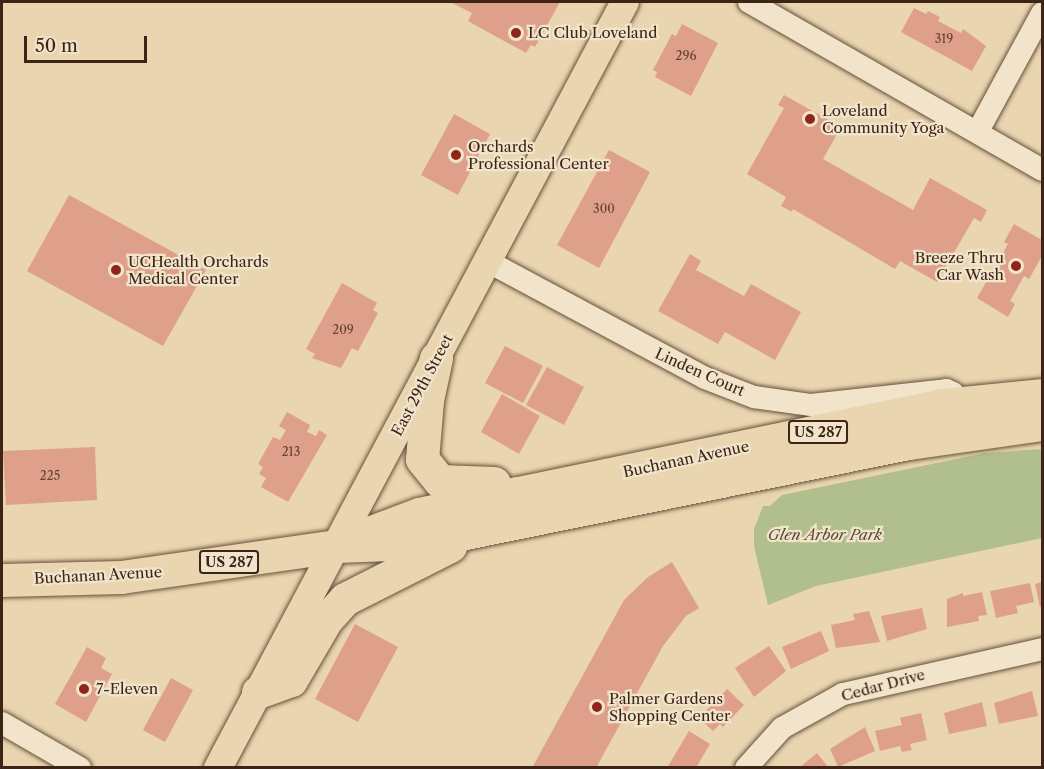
<!DOCTYPE html>
<style>
body{margin:0}
#map{position:relative;width:1044px;height:769px;overflow:hidden;background:#e9d5af;font-family:"Libre Caslon Text",serif}
div>[style]{position:absolute}
.green>*{inset:0;background:#b1be8e}
.building>*{inset:0;background:#dfa08b}
.roads{filter:drop-shadow(0 0 2px #67503d) drop-shadow(0 0 2px #67503d)}
.minor>*{height:22px;margin:-11px;padding:0 11px;transform-origin:11px;border-radius:11px;background:#f1e4cb}
.major>*{height:28px;margin:-14px;padding:0 14px;transform-origin:14px;border-radius:14px;background:#e9d5af}
.highway>*{height:33px;margin:-16.5px;padding:0 16.5px;transform-origin:16.5px;border-radius:16.5px;background:#e9d5af}
.dots>*{width:16px;height:16px;translate:-50% -50%;box-sizing:border-box;border:3px solid #f1e4cb;border-radius:50%}
span{translate:-50% -50%;white-space:nowrap;text-align:center;line-height:1.15;-webkit-text-stroke:4.5px #f1e4cb;paint-order:stroke}
.number-label{font-size:12px;color:#654334}
.number-label span{-webkit-text-stroke-width:0}
.shield-label span{padding:2px 4px;background:#f1e4cb;border:2px solid;border-radius:4px;-webkit-text-stroke-width:0}
.shield-label{font-size:14px;color:#3c2417;font-weight:700}
.poi-label{font-size:15px;color:#3c2417}
.left{translate:0 -50%;text-align:left}
.right{translate:-100% -50%;text-align:right}
.street-label{font-size:15px;color:#3c2417}
.park-label{font-size:15px;color:#594a35;font-style:italic}
.frame{position:absolute;inset:0;border:3px solid #3c2417;pointer-events:none}
.scale{position:absolute;left:24px;top:36px;width:123px;height:27px;box-sizing:border-box;border:3px solid #3c2417;border-top:0;padding-left:8px;font-size:18px;line-height:21px;white-space:nowrap;color:#3c2417;-webkit-text-stroke:4px #f1e4cb;paint-order:stroke}
</style>
<div id="map">
<div class="green">
<i style="clip-path:polygon(1042px 449px,1042px 538px,816px 586px,768px 605px,754px 546px,754px 529px,763px 506px,770px 506px,782px 495px,985px 453px)"></i>
</div>
<div class="building">
<i style="clip-path:polygon(450px 2px,560px 2px,535px 47px,531px 45px,526px 53px,468px 21px,472px 13px)"></i>
<i style="clip-path:polygon(914px 8px,926px 14px,928px 11px,940px 17px,938px 21px,961px 33px,963px 29px,986px 46px,972px 71px,901px 32px)"></i>
<i style="clip-path:polygon(682px 24px,718px 43px,691px 96px,655px 77px,657px 72px,653px 70px,672px 34px,676px 36px)"></i>
<i style="clip-path:polygon(784px 95px,841px 127px,823px 159px,913px 210px,930px 178px,987px 210px,981px 222px,974px 218px,937px 282px,900px 261px,895px 269px,793px 209px,792px 212px,781px 206px,786px 197px,747px 174px,784px 108px,778px 105px)"></i>
<i style="clip-path:polygon(454px 114px,490px 134px,458px 195px,421px 175px)"></i>
<i style="clip-path:polygon(609px 150px,650px 172px,599px 268px,557px 245px)"></i>
<i style="clip-path:polygon(69px 195px,206px 270px,163px 346px,27px 271px)"></i>
<i style="clip-path:polygon(1014px 224px,1042px 240px,1042px 256px,1029px 279px,1024px 276px,1010px 301px,1015px 304px,1008px 317px,977px 298px,1008px 244px,1004px 242px)"></i>
<i style="clip-path:polygon(690px 254px,701px 261px,696px 270px,744px 296px,751px 284px,801px 312px,775px 360px,725px 332px,718px 344px,658px 311px)"></i>
<i style="clip-path:polygon(342px 283px,377px 303px,373px 310px,378px 313px,358px 351px,352px 348px,341px 368px,312px 358px,315px 354px,306px 349px)"></i>
<i style="clip-path:polygon(505px 346px,543px 366px,523px 403px,485px 383px)"></i>
<i style="clip-path:polygon(547px 367px,584px 387px,564px 425px,526px 405px)"></i>
<i style="clip-path:polygon(502px 394px,540px 416px,519px 454px,481px 432px)"></i>
<i style="clip-path:polygon(287px 412px,310px 425px,307px 432px,316px 436px,319px 430px,327px 435px,288px 502px,261px 487px,266px 478px,259px 474px,263px 467px,258px 464px,273px 437px,280px 440px,286px 430px,279px 426px)"></i>
<i style="clip-path:polygon(95px 447px,97px 500px,6px 505px,3px 451px)"></i>
<i style="clip-path:polygon(672px 562px,699px 608px,686px 616px,663px 646px,596px 768px,532px 768px,624px 600px,648px 577px)"></i>
<i style="clip-path:polygon(1042px 582px,1042px 606px,1040px 607px,1035px 584px)"></i>
<i style="clip-path:polygon(1030px 583px,1034px 602px,1016px 606px,1018px 613px,996px 618px,990px 591px)"></i>
<i style="clip-path:polygon(982px 592px,987px 615px,978px 616px,979px 621px,947px 627px,947px 599px,963px 593px,963px 596px)"></i>
<i style="clip-path:polygon(922px 608px,927px 629px,887px 641px,881px 616px)"></i>
<i style="clip-path:polygon(869px 611px,880px 642px,836px 648px,831px 625px,855px 620px,853px 614px)"></i>
<i style="clip-path:polygon(355px 624px,398px 647px,358px 722px,315px 699px)"></i>
<i style="clip-path:polygon(821px 631px,829px 651px,791px 669px,782px 647px)"></i>
<i style="clip-path:polygon(769px 646px,786px 671px,754px 697px,735px 668px)"></i>
<i style="clip-path:polygon(87px 647px,106px 658px,101px 668px,112px 674px,86px 722px,55px 704px)"></i>
<i style="clip-path:polygon(171px 678px,193px 690px,165px 742px,143px 730px)"></i>
<i style="clip-path:polygon(727px 689px,744px 705px,723px 727px,720px 724px,713px 731px,699px 718px)"></i>
<i style="clip-path:polygon(1032px 691px,1038px 716px,999px 724px,994px 703px)"></i>
<i style="clip-path:polygon(982px 702px,987px 726px,949px 734px,944px 713px)"></i>
<i style="clip-path:polygon(921px 713px,927px 740px,910px 744px,912px 750px,902px 752px,900px 746px,880px 751px,875px 731px,902px 725px,900px 718px)"></i>
<i style="clip-path:polygon(865px 727px,875px 751px,838px 767px,830px 749px)"></i>
<i style="clip-path:polygon(689px 731px,710px 744px,696px 768px,667px 768px)"></i>
<i style="clip-path:polygon(817px 753px,829px 768px,799px 768px)"></i>
</div>
<div class="roads">
<div class="minor">
<i style="left:749px;top:2px;width:338px;rotate:29.8deg"></i>
<i style="left:978px;top:131px;width:134px;rotate:-61.5deg"></i>
<i style="left:487px;top:261px;width:247px;rotate:28.2deg"></i>
<i style="left:705px;top:378px;width:53px;rotate:21.2deg"></i>
<i style="left:754px;top:397px;width:58px;rotate:8deg"></i>
<i style="left:811px;top:405px;width:136px;rotate:-6.3deg"></i>
<i style="left:946px;top:390px;width:8px;rotate:23deg"></i>
<i style="left:2px;top:723px;width:90px;rotate:30deg"></i>
<i style="left:746px;top:768px;width:54px;rotate:-48deg"></i>
<i style="left:782px;top:728px;width:70px;rotate:-29.1deg"></i>
<i style="left:843px;top:694px;width:204px;rotate:-12.7deg"></i>
</div>
<div class="major">
<i style="left:218px;top:768px;width:867px;rotate:-62.02deg"></i>
</div>
<div class="highway">
<i style="left:436px;top:358px;width:43px;rotate:102.1deg"></i>
<i style="left:427px;top:400px;width:59px;rotate:94.8deg"></i>
<i style="left:422px;top:459px;width:28px;rotate:51deg"></i>
<i style="left:440px;top:481px;width:54px;rotate:2.1deg"></i>
<i style="left:361px;top:536px;width:62px;rotate:-20.8deg"></i>
<i style="left:419px;top:514px;width:101px;rotate:-12deg"></i>
<i style="left:518px;top:493px;width:433px;rotate:-11.7deg"></i>
<i style="left:942px;top:405px;width:100px;rotate:-5.7deg"></i>
<i style="left:2px;top:580px;width:119px;rotate:-1.4deg"></i>
<i style="left:121px;top:577px;width:217px;rotate:-8.2deg"></i>
<i style="left:336px;top:546px;width:80px;rotate:-2.1deg"></i>
<i style="left:416px;top:543px;width:502px;rotate:-11.49deg"></i>
<i style="left:908px;top:443px;width:135px;rotate:-8.1deg"></i>
<i style="left:258px;top:692px;width:35px;rotate:-20deg"></i>
<i style="left:291px;top:680px;width:69px;rotate:-59.7deg"></i>
<i style="left:326px;top:620px;width:28px;rotate:-48deg"></i>
<i style="left:345px;top:599px;width:118px;rotate:-26.8deg"></i>
</div>
</div>
<div class="dots">
<i style="left:516px;top:33px;background:#8f2418"></i>
<i style="left:810px;top:119px;background:#8f2418"></i>
<i style="left:456px;top:155px;background:#8f2418"></i>
<i style="left:1016px;top:266px;background:#8f2418"></i>
<i style="left:116px;top:270px;background:#8f2418"></i>
<i style="left:84px;top:689px;background:#8f2418"></i>
<i style="left:597px;top:707px;background:#8f2418"></i>
</div>
<div class="number-label">
<span style="left:944px;top:39px">319</span>
<span style="left:686px;top:56px">296</span>
<span style="left:604px;top:209px">300</span>
<span style="left:343px;top:330px">209</span>
<span style="left:291px;top:452px">213</span>
<span style="left:50px;top:476px">225</span>
</div>
<div class="shield-label">
<span style="left:818px;top:432px">US 287</span>
<span style="left:229px;top:562px">US 287</span>
</div>
<div class="poi-label">
<span class="left" style="left:528px;top:33px">LC Club Loveland</span>
<span class="left" style="left:822px;top:119px">Loveland<br>Community Yoga</span>
<span class="left" style="left:468px;top:155px">Orchards<br>Professional Center</span>
<span class="right" style="left:1004px;top:266px">Breeze Thru<br>Car Wash</span>
<span class="left" style="left:128px;top:270px">UCHealth Orchards<br>Medical Center</span>
<span class="left" style="left:96px;top:689px">7-Eleven</span>
<span class="left" style="left:609px;top:707px">Palmer Gardens<br>Shopping Center</span>
</div>
<div class="street-label">
<span style="left:700px;top:372px;rotate:24deg">Linden Court</span>
<span style="left:422px;top:385px;rotate:-62deg">East 29th Street</span>
<span style="left:686px;top:459px;rotate:-12deg">Buchanan Avenue</span>
<span style="left:98px;top:575px;rotate:-3deg">Buchanan Avenue</span>
<span style="left:883px;top:685px;rotate:-15deg">Cedar Drive</span>
</div>
<div class="park-label">
<span style="left:825px;top:535px">Glen Arbor Park</span>
</div>
<div class="frame"></div>
<div class="scale">50 m</div>
</div>
